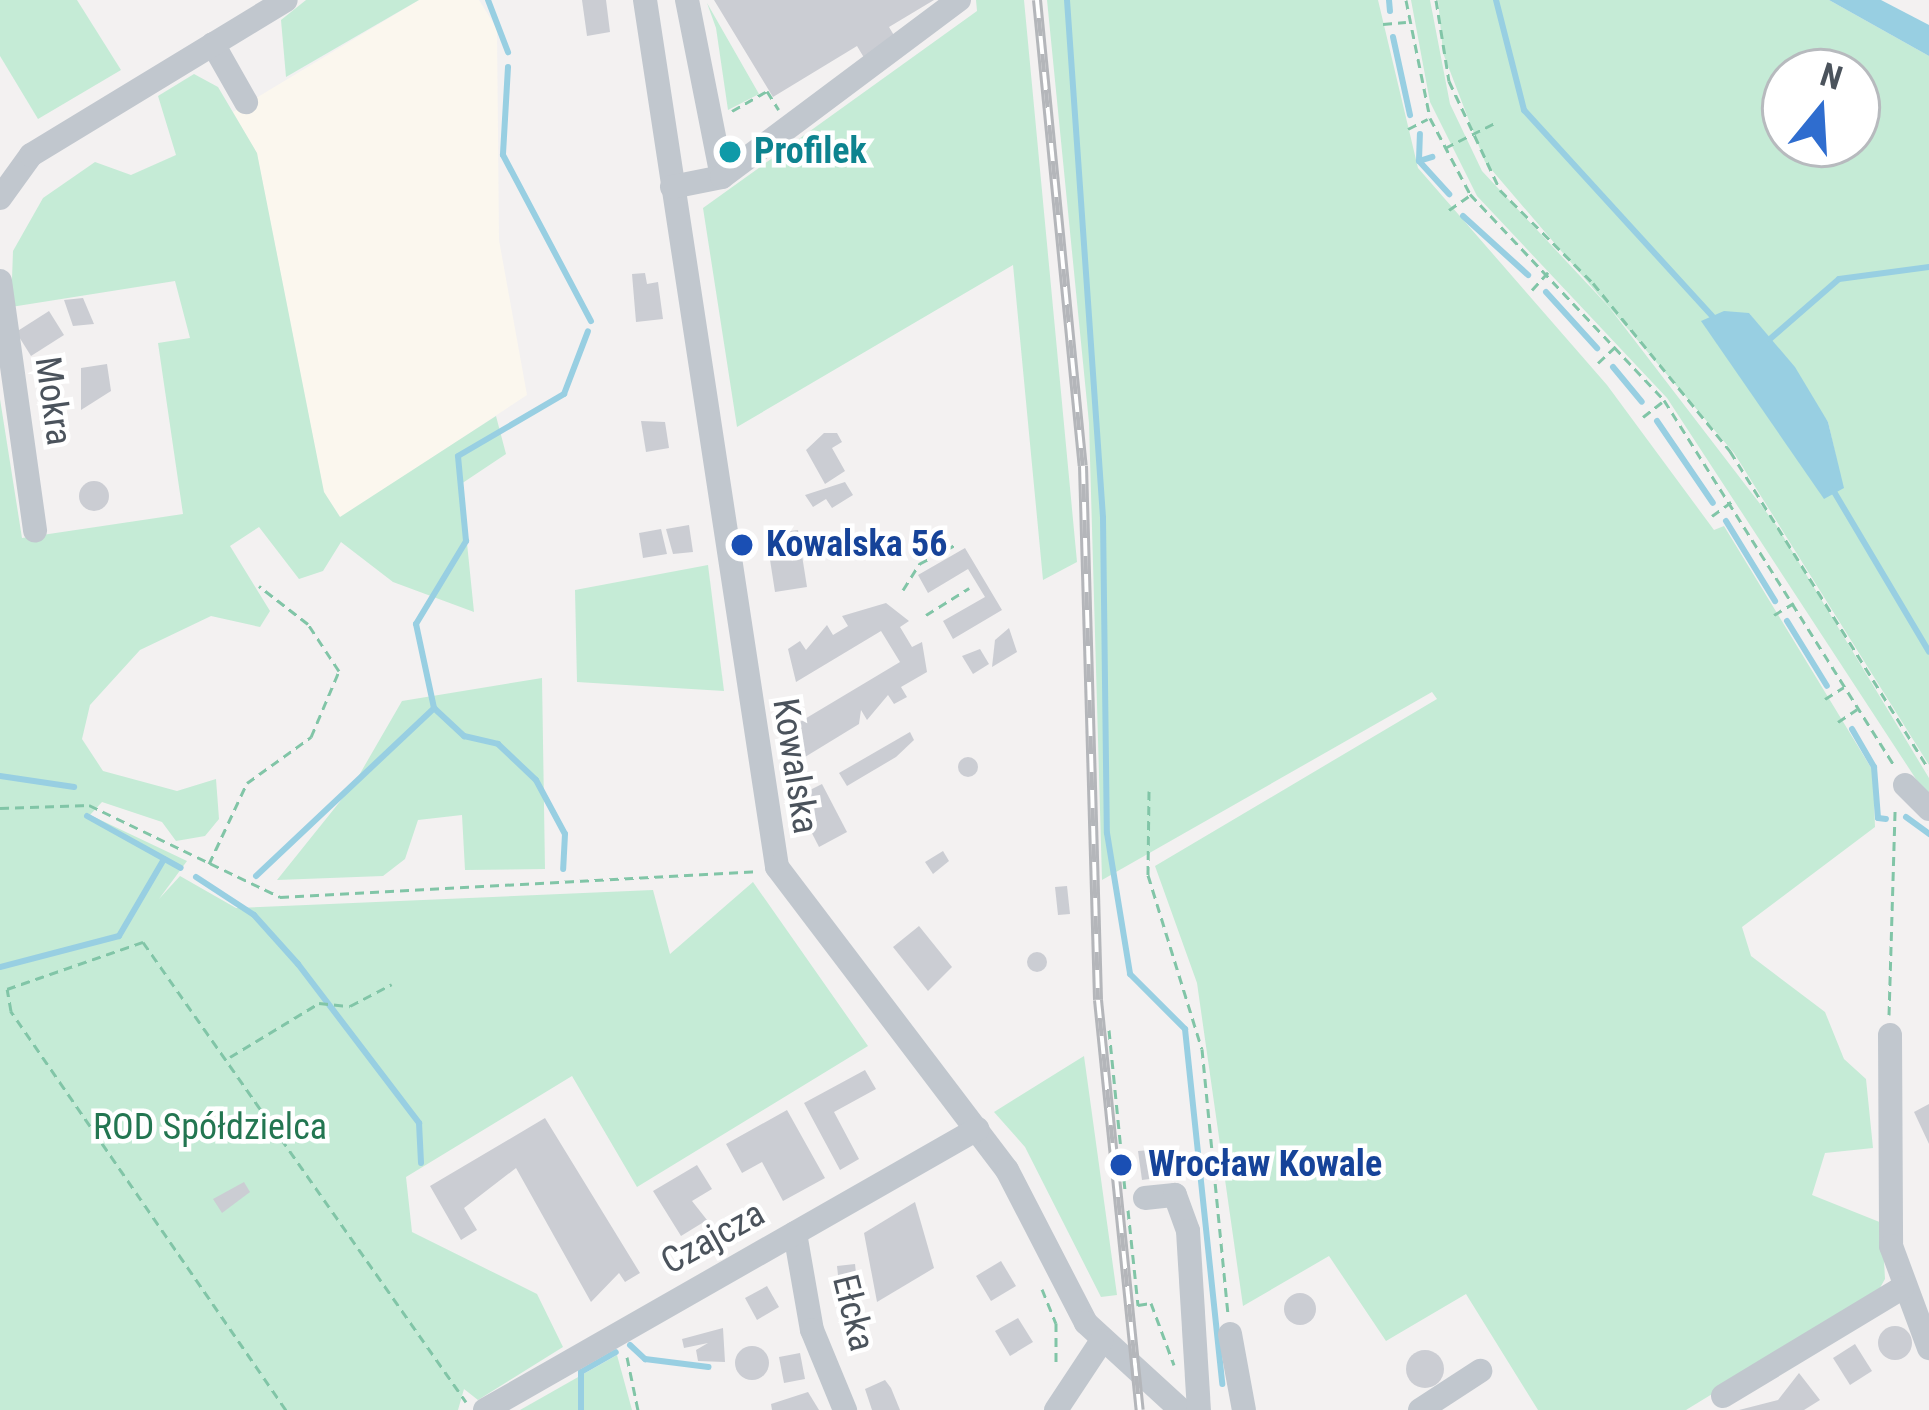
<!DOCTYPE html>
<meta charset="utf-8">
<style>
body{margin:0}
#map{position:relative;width:1929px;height:1410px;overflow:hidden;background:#f3f1f1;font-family:"Roboto Condensed",sans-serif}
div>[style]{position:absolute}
.commercial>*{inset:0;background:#fbf7ee}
.green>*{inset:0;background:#c5ebd6}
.water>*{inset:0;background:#98cfe2}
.stream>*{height:6px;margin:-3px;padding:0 3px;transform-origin:3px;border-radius:3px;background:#98cfe2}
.building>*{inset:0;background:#cbcdd3}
.round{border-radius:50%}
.path>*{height:3px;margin-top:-1.5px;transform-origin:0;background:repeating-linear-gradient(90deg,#81c5a7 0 9px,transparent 0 15px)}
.minor>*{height:24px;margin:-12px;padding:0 12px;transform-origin:12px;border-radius:12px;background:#c1c7ce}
.rail>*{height:10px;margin-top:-5px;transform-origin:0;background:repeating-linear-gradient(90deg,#fff 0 18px,#b4b6ba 0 36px);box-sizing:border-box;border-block:3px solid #b4b6ba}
.dots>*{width:33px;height:33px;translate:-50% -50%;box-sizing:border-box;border:6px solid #fff;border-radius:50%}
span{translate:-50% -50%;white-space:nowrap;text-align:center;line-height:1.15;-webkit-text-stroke:9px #fff;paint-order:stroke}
.culture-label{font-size:36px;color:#0d838f;font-weight:700}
.left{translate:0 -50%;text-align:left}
.street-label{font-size:36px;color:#4b535c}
.transit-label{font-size:36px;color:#164399;font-weight:700}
.park-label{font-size:36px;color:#237651}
.north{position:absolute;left:1761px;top:48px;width:120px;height:120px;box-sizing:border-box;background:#fff;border:3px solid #b7babe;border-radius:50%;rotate:18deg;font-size:33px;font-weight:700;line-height:48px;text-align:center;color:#4b535c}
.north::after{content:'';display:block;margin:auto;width:42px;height:54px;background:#2f6dcf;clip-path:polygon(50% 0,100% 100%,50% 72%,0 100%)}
</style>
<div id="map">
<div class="commercial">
<i style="clip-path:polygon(419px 0,479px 0,497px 29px,499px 240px,527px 395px,341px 518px,324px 493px,257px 154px,233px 112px)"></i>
</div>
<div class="green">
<i style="clip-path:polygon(0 0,77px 0,121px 70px,38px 119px,0 56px)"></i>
<i style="clip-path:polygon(306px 0,419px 0,286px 77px,281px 20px)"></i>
<i style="clip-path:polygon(976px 0,1024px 0,1077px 562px,1043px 580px,1013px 265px,737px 427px,703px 208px,977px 11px)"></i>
<i style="clip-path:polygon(1047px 0,1378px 0,1418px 168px,1607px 385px,1714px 530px,1724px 526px,1873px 771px,1875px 827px,1742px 927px,1751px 956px,1825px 1012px,1844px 1059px,1866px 1079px,1873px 1148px,1825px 1153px,1812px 1195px,1882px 1223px,1885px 1279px,1877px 1293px,1686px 1410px,1538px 1410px,1466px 1294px,1386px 1341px,1329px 1256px,1243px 1306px,1197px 983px,1155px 866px,1437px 699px,1432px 692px,1102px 880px,1089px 423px)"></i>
<i style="clip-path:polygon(1411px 0,1430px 0,1450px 104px,1482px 171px,1609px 307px,1777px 526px,1929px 778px,1929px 799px,1667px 398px,1477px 196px,1430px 102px)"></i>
<i style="clip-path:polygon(evenodd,1438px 0,1829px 0,1929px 56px,1929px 765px,1734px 453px,1485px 162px,1443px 53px,1438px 0,1785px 72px,1857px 72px,1857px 144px,1785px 144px,1785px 72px,1438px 0,1749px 313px,1828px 422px,1843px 488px,1749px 313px)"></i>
<i style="clip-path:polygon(707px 3px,759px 94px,728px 110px,716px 28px)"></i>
<i style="clip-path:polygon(194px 74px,218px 87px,257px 153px,324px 492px,340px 517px,496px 416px,506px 454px,461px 484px,474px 612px,393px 582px,341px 542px,323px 571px,299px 579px,259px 527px,230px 546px,270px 611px,260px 627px,211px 616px,140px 650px,90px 705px,82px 739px,103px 771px,177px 791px,216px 779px,219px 819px,205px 836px,176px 841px,162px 822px,102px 802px,90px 815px,187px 861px,159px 899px,180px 876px,236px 908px,653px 890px,670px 954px,753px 882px,868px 1046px,637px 1187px,572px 1076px,406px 1177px,412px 1232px,537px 1294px,563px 1347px,478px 1400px,464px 1389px,458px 1410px,0 1410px,0 399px,22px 538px,183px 514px,158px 343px,190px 338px,175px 281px,11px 307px,13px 251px,43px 198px,95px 162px,131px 175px,176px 155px,158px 96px)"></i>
<i style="clip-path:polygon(708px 565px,724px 691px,577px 682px,575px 590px)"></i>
<i style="clip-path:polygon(542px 678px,545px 869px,465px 870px,462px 815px,418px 820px,405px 859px,383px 876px,277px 880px,354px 784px,402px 701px)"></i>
<i style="clip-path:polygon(1084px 1056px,1117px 1295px,1101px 1297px,1025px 1147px,994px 1112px)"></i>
<i style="clip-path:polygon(617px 1355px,632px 1410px,520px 1410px)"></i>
</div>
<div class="water">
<i style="clip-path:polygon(1829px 0,1881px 0,1929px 25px,1929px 56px)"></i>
<i style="clip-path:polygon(1724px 311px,1749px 313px,1795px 367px,1828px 422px,1844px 488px,1824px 499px,1701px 321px)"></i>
</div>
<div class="stream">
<i style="left:488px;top:0;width:56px;rotate:69deg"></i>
<i style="left:1067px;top:0;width:519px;rotate:86.02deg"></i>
<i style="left:1103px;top:518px;width:315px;rotate:89.3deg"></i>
<i style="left:1107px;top:833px;width:143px;rotate:80.7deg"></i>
<i style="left:1130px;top:974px;width:78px;rotate:45deg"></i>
<i style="left:1185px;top:1029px;width:357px;rotate:84deg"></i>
<i style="left:1389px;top:0;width:11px;rotate:85deg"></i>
<i style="left:1496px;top:0;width:114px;rotate:75.7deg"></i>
<i style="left:1524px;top:110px;width:279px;rotate:47.6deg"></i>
<i style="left:1393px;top:37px;width:80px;rotate:77.7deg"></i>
<i style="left:508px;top:67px;width:88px;rotate:93.3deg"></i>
<i style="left:503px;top:155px;width:188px;rotate:62.1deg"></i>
<i style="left:1419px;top:160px;width:26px;rotate:-88deg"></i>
<i style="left:1419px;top:161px;width:45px;rotate:47.7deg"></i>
<i style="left:1419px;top:161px;width:14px;rotate:-17deg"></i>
<i style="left:1463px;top:216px;width:88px;rotate:42.2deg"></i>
<i style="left:1546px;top:292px;width:76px;rotate:47.7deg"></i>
<i style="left:1770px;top:339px;width:91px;rotate:-41deg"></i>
<i style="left:1839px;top:279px;width:91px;rotate:-7.6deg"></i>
<i style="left:1613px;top:367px;width:45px;rotate:50.4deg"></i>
<i style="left:1657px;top:421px;width:99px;rotate:55.7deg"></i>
<i style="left:1833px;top:490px;width:188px;rotate:59.3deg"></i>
<i style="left:1726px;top:521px;width:94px;rotate:58.5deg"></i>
<i style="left:1787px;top:621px;width:76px;rotate:58.4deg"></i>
<i style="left:435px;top:709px;width:40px;rotate:43deg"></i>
<i style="left:464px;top:736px;width:35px;rotate:13deg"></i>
<i style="left:498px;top:744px;width:52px;rotate:43.5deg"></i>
<i style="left:536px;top:780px;width:61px;rotate:61.8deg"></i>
<i style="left:565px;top:834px;width:35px;rotate:93deg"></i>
<i style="left:1852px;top:729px;width:44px;rotate:59.9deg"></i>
<i style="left:1874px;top:767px;width:51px;rotate:85.5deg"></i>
<i style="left:1878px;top:818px;width:8px;rotate:7deg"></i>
<i style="left:0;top:776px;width:75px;rotate:8.5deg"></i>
<i style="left:87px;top:816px;width:107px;rotate:29deg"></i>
<i style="left:1906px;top:817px;width:29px;rotate:36deg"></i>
<i style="left:256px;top:876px;width:245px;rotate:-43.3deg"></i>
<i style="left:434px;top:708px;width:86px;rotate:-102.1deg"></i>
<i style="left:416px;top:624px;width:97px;rotate:-58.9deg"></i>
<i style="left:466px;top:541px;width:85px;rotate:-95.4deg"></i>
<i style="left:458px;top:456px;width:123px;rotate:-30.3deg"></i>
<i style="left:564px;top:394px;width:67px;rotate:-69.1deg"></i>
<i style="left:196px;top:877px;width:69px;rotate:33.2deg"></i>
<i style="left:254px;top:915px;width:66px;rotate:48.1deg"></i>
<i style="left:298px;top:964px;width:200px;rotate:52.7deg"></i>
<i style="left:419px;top:1123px;width:40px;rotate:87.1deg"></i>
<i style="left:0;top:967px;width:123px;rotate:-14.6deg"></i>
<i style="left:119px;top:936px;width:89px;rotate:-59.7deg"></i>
<i style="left:630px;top:1345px;width:21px;rotate:43deg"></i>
<i style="left:645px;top:1359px;width:64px;rotate:7.2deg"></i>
<i style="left:581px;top:1410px;width:38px;rotate:-90deg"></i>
<i style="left:581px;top:1372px;width:40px;rotate:-29.7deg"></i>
</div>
<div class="building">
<i style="clip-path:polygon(582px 0,606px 0,610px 32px,587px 36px)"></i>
<i style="clip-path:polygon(714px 0,934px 0,889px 27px,898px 42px,866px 61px,857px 46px,773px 97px)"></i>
<i style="clip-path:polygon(645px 273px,647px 284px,658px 282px,663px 319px,636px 322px,632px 274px)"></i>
<i style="clip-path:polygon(83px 298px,94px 324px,73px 326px,64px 300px)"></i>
<i style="clip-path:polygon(49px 311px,64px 335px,31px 356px,16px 332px)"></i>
<i style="clip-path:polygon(107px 364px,111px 391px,81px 410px,81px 368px)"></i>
<i style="clip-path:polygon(641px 421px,665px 422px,669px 448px,646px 452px)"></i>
<i style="clip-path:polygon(824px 433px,837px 433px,842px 442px,832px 448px,845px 471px,825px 484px,806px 450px)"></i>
<i class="round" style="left:79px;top:481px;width:30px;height:30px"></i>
<i style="clip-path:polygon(845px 482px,853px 495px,832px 508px,826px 499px,813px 507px,805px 495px)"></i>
<i style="clip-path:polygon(689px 525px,693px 552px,673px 554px,666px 529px)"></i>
<i style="clip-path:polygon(661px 529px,667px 554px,643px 558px,639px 533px)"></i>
<i style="clip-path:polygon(798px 530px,807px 587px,775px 592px,766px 534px)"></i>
<i style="clip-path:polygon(965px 548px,1002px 610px,953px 639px,943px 621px,985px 597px,968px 569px,928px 593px,918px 575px)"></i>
<i style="clip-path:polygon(886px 603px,909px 621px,900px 627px,912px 647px,922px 642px,927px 672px,901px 687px,907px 697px,894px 704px,888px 695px,867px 720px,861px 710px,859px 724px,805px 757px,788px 729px,900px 662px,881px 631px,796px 682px,788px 649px,800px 641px,806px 650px,827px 625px,833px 635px,848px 626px,842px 616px)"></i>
<i style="clip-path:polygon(1009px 628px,1017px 652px,992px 667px,995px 640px)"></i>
<i style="clip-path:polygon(980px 649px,989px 664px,973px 674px,962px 656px)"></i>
<i style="clip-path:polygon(910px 732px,914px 740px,896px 757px,847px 786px,839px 773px)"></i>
<i class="round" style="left:958px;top:757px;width:20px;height:20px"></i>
<i style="clip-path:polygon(822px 784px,847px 832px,819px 847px,794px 798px)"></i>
<i style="clip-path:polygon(943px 851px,949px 861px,933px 874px,925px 862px)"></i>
<i style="clip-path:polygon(1067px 886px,1070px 914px,1058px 915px,1055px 887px)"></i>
<i style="clip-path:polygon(919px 926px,952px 967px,928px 991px,893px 947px)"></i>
<i class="round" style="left:1027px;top:952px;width:20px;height:20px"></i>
<i style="clip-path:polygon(865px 1070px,876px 1089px,834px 1112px,859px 1159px,840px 1170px,804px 1103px)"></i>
<i style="clip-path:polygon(1929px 1104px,1929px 1144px,1914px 1112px)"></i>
<i style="clip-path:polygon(787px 1110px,825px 1178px,783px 1201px,762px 1162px,742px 1173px,726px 1144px)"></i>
<i style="clip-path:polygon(545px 1118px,640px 1273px,625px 1282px,619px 1273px,591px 1302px,516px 1168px,464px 1208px,477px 1230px,461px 1240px,430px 1186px)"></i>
<i style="clip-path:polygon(1162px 1149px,1165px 1177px,1142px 1180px,1138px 1151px)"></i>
<i style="clip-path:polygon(697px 1165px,712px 1189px,692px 1201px,707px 1220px,681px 1236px,653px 1191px)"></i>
<i style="clip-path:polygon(244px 1182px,250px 1192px,222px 1213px,213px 1199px)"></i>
<i style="clip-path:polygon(915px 1202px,934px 1268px,877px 1302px,864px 1233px)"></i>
<i style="clip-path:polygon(1001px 1261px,1016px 1286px,991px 1301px,976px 1276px)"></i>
<i style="clip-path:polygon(855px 1264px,857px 1282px,839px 1284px,837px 1266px)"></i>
<i style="clip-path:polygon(767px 1286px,779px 1307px,757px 1320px,745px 1298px)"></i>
<i style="clip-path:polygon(857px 1286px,860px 1307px,844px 1310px,841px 1288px)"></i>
<i class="round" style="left:1284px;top:1293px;width:32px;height:32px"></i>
<i style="clip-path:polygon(1018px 1318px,1033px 1342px,1010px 1356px,995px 1331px)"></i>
<i class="round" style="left:1878px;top:1326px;width:34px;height:34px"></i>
<i style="clip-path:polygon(723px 1328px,725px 1362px,698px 1361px,696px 1350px,708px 1343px,684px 1348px,682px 1339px)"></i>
<i style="clip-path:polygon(1855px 1344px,1872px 1371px,1850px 1385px,1833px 1358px)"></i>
<i class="round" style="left:735px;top:1346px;width:34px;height:34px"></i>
<i class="round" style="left:1406px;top:1350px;width:38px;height:38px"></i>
<i style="clip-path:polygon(800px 1353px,805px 1379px,784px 1383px,779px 1357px)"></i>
<i style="clip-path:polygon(1799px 1373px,1820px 1400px,1804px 1410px,1739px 1410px,1778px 1400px)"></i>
<i style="clip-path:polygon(885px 1380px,891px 1388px,900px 1410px,872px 1410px,865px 1389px)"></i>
<i style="clip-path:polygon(808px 1392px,819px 1410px,772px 1410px,771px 1404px)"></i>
</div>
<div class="path">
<i style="left:1406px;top:0;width:120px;rotate:78.5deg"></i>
<i style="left:1430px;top:118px;width:86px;rotate:62.2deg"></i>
<i style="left:1470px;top:194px;width:283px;rotate:46.7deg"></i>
<i style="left:1664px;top:400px;width:430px;rotate:57.8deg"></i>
<i style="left:1436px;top:0;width:82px;rotate:80.9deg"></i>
<i style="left:1449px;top:81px;width:120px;rotate:64.9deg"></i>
<i style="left:1500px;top:190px;width:132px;rotate:45deg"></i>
<i style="left:1593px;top:283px;width:217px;rotate:50.8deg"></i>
<i style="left:1730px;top:451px;width:375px;rotate:58deg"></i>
<i style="left:1383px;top:24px;width:23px;rotate:-5deg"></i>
<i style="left:732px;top:111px;width:40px;rotate:-29.7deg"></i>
<i style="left:767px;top:91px;width:22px;rotate:58deg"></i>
<i style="left:1408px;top:129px;width:22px;rotate:-27deg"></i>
<i style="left:1445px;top:148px;width:58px;rotate:-26.6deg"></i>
<i style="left:1449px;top:210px;width:24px;rotate:-35deg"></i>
<i style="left:1532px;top:290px;width:24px;rotate:-48deg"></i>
<i style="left:1598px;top:363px;width:25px;rotate:-43deg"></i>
<i style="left:1643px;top:417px;width:24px;rotate:-38deg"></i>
<i style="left:1712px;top:516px;width:24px;rotate:-36deg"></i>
<i style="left:903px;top:590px;width:31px;rotate:-58deg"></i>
<i style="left:919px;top:564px;width:43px;rotate:-27.8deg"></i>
<i style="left:926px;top:615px;width:51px;rotate:-32.1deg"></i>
<i style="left:1774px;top:615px;width:23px;rotate:-31deg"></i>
<i style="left:1825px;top:699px;width:22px;rotate:-32deg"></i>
<i style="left:1838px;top:722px;width:23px;rotate:-34deg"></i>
<i style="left:1149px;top:791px;width:84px;rotate:90.7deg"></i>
<i style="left:1148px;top:875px;width:182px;rotate:72.8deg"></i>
<i style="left:1202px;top:1049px;width:266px;rotate:84.4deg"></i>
<i style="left:0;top:808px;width:89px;rotate:-1.9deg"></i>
<i style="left:89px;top:805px;width:212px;rotate:25.7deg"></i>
<i style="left:280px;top:897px;width:477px;rotate:-3.1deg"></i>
<i style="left:209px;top:864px;width:89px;rotate:-64.9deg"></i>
<i style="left:247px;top:783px;width:79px;rotate:-35.7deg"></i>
<i style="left:311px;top:737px;width:72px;rotate:-67deg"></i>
<i style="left:339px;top:671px;width:56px;rotate:-123.4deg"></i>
<i style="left:308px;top:624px;width:62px;rotate:-142.2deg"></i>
<i style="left:1889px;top:1015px;width:206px;rotate:-88.3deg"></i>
<i style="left:1109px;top:1030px;width:160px;rotate:84.3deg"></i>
<i style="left:230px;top:1057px;width:104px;rotate:-31.2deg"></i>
<i style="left:319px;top:1003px;width:31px;rotate:6deg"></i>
<i style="left:350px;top:1006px;width:47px;rotate:-27.6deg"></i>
<i style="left:1128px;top:1210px;width:96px;rotate:84deg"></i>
<i style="left:1138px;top:1305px;width:13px;rotate:-9deg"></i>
<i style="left:1151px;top:1303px;width:66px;rotate:69.6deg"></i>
<i style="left:1042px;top:1289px;width:37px;rotate:68deg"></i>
<i style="left:1056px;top:1323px;width:44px;rotate:90deg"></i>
<i style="left:627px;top:1357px;width:54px;rotate:78.3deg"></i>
<i style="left:286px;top:1410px;width:485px;rotate:-124.6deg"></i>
<i style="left:11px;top:1011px;width:22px;rotate:-100deg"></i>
<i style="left:7px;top:989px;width:144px;rotate:-19.1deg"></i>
<i style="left:143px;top:942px;width:562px;rotate:54.92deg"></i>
</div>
<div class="minor">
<i style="left:645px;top:0;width:877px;rotate:81.34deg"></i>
<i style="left:777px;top:867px;width:380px;rotate:52.8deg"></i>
<i style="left:1007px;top:1170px;width:172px;rotate:62.7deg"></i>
<i style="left:1086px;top:1323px;width:129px;rotate:42.5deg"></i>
<i style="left:687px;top:0;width:180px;rotate:78.8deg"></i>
<i style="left:213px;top:44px;width:67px;rotate:60.4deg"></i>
<i style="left:672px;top:187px;width:51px;rotate:-11.3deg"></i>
<i style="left:722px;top:177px;width:296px;rotate:-36.8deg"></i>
<i style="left:0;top:198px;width:53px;rotate:-54.2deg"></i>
<i style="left:31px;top:155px;width:298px;rotate:-31.3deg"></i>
<i style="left:0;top:281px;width:252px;rotate:82deg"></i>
<i style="left:1905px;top:785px;width:34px;rotate:45deg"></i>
<i style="left:1890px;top:1035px;width:211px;rotate:89.7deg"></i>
<i style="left:1891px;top:1246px;width:109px;rotate:69.6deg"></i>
<i style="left:1145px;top:1198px;width:30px;rotate:-6deg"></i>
<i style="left:1175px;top:1195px;width:38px;rotate:70deg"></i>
<i style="left:1188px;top:1231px;width:179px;rotate:86.5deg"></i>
<i style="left:795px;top:1233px;width:98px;rotate:80.1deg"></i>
<i style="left:812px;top:1330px;width:87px;rotate:67.6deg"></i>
<i style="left:1230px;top:1334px;width:77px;rotate:79.6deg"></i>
<i style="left:1723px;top:1396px;width:209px;rotate:-31.1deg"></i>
<i style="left:485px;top:1410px;width:567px;rotate:-29.73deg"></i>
<i style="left:1056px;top:1410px;width:82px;rotate:-56.5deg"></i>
<i style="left:1420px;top:1410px;width:72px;rotate:-33deg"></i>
</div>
<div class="rail">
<i style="left:1037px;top:0;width:468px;rotate:84.4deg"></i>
<i style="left:1083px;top:466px;width:534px;rotate:88.39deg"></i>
<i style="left:1098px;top:1000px;width:412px;rotate:84.2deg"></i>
</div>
<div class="dots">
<i style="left:730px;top:152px;background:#0f9aa8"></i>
<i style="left:742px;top:545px;background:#1a4fb4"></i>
<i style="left:1121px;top:1165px;background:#1a4fb4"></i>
</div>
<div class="culture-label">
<span class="left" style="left:754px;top:152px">Profilek</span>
</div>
<div class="street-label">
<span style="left:53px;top:401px;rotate:82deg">Mokra</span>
<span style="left:795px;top:766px;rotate:81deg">Kowalska</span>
<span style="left:713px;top:1238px;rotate:-29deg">Czajcza</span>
<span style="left:853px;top:1313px;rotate:76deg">Ełcka</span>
</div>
<div class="transit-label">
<span class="left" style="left:766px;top:545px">Kowalska 56</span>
<span class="left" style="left:1148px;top:1165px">Wrocław Kowale</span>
</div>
<div class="park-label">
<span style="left:210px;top:1128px">ROD Spółdzielca</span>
</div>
<div class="north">N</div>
</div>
